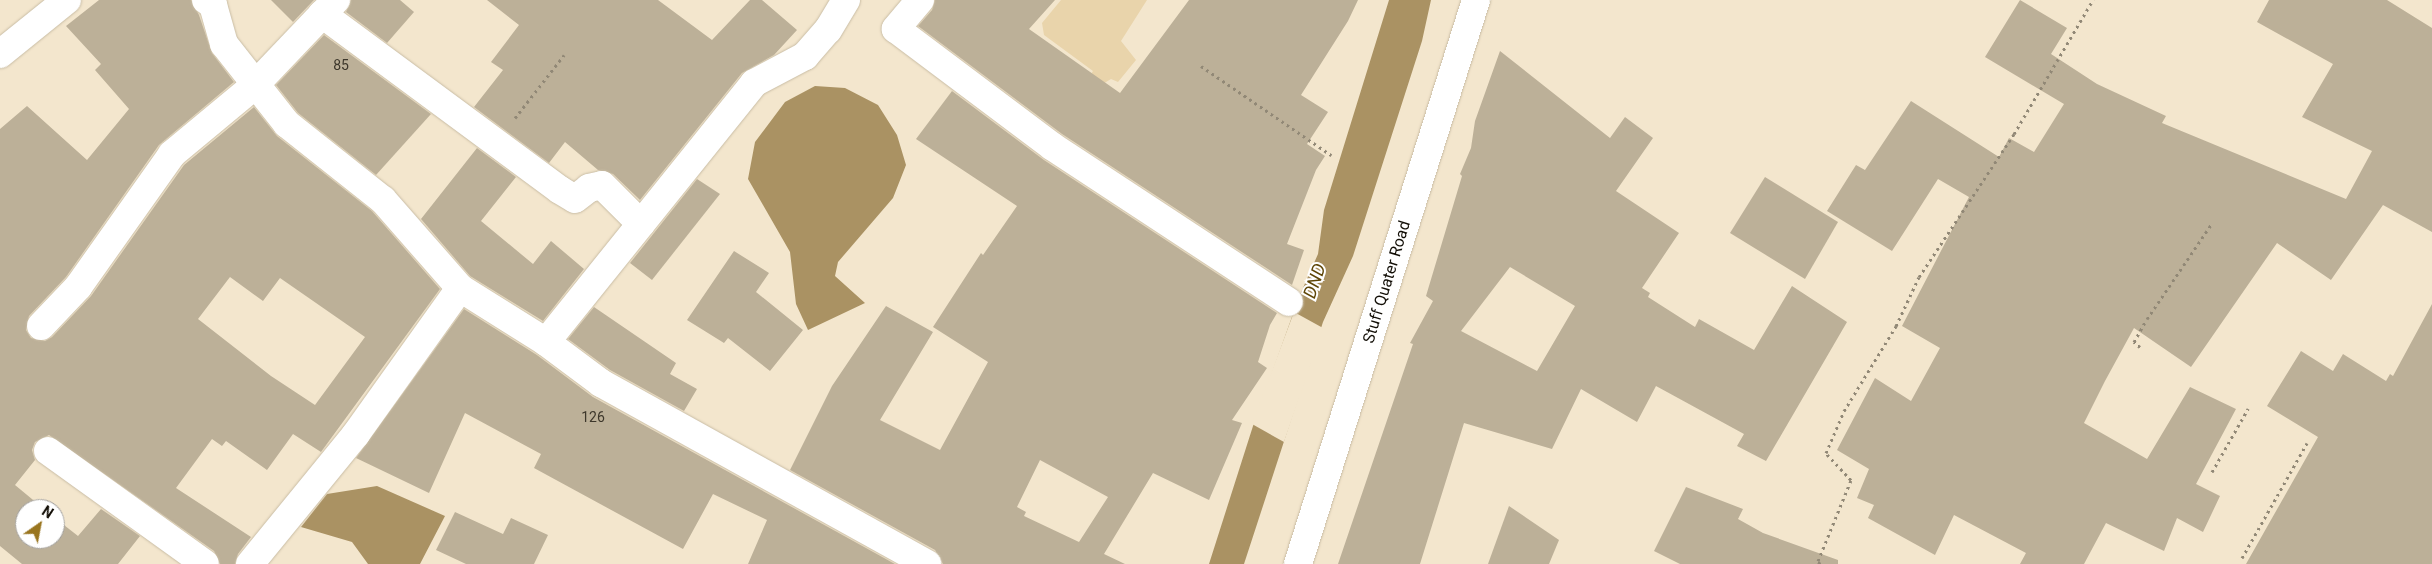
<!DOCTYPE html>
<style>
body{margin:0}
#map{position:relative;width:2432px;height:564px;overflow:hidden;background:#f3e6cd;font-family:Roboto,sans-serif}
div>[style]{position:absolute}
.green>*{inset:0;background:#e9d4ab}
.water>*{inset:0;background:#aa9263}
.pier>*{inset:0;background:#f3e6cd}
.building>*{inset:0;background:#bcb098}
.path>*{height:3px;margin-top:-1.5px;transform-origin:0;background:repeating-linear-gradient(90deg,#918876 0 2.5px,transparent 0 6.5px)}
.roads{filter:drop-shadow(0 0 1px #c9bda5) drop-shadow(0 0 1px #c9bda5)}
.minor>*{height:28px;margin:-14px;padding:0 14px;transform-origin:14px;border-radius:14px;background:#fff}
span{translate:-50% -50%;white-space:nowrap;text-align:center;line-height:1.15;-webkit-text-stroke:4px #fff;paint-order:stroke}
.number-label{font-size:14px;color:#3d372b}
.number-label span{-webkit-text-stroke-width:0}
.street-label{font-size:16px;color:#130f07}
.water-label{font-size:18px;color:#5f4607;font-style:italic}
.north{position:absolute;left:15px;top:499px;width:50px;height:50px;box-sizing:border-box;background:#fff;border:1px solid #a19f9c;border-radius:50%;rotate:33deg;font-size:14px;font-weight:700;line-height:20px;text-align:center;color:#130f07}
.north::after{content:'';display:block;margin:auto;width:18px;height:22px;background:#99751f;clip-path:polygon(50% 0,100% 100%,50% 72%,0 100%)}
</style>
<div id="map">
<div class="green">
<i style="clip-path:polygon(1061px 0,1147px 0,1121px 41px,1136px 60px,1118px 82px,1111px 79px,1096px 88px,1086px 82px,1093px 71px,1044px 35px,1042px 23px)"></i>
</div>
<div class="water">
<i style="clip-path:polygon(1389px 0,1431px 0,1422px 41px,1353px 256px,1323px 322px,1244px 564px,1209px 564px,1253px 426px,1299px 297px,1318px 254px,1324px 210px)"></i>
<i style="clip-path:polygon(815px 86px,845px 88px,878px 105px,897px 135px,906px 165px,893px 198px,838px 262px,835px 276px,865px 303px,808px 330px,796px 304px,790px 252px,748px 179px,755px 142px,785px 102px)"></i>
<i style="clip-path:polygon(377px 486px,445px 516px,420px 564px,368px 564px,352px 542px,301px 527px,327px 494px)"></i>
</div>
<div class="pier">
<i style="clip-path:polygon(1294px 312px,1323px 328px,1284px 442px,1252px 424px)"></i>
</div>
<div class="building">
<i style="clip-path:polygon(evenodd,99px 0,191px 0,199px 15px,212px 53px,234px 82px,159px 145px,66px 277px,29px 316px,26px 330px,31px 338px,45px 341px,52px 337px,91px 296px,184px 165px,254px 107px,277px 136px,372px 211px,440px 289px,321px 452px,293px 434px,267px 470px,226px 441px,222px 446px,212px 439px,176px 488px,251px 537px,238px 554px,235px 564px,220px 564px,214px 551px,49px 435px,35px 442px,32px 450px,35px 460px,15px 485px,44px 509px,25px 509px,25px 539px,55px 539px,55px 518px,78px 536px,101px 509px,140px 536px,118px 564px,22px 564px,0 546px,0 129px,27px 106px,87px 160px,129px 109px,95px 70px,101px 64px,66px 26px,99px 0,230px 277px,263px 301px,280px 278px,365px 337px,315px 405px,271px 376px,198px 319px,230px 277px)"></i>
<i style="clip-path:polygon(271px 0,314px 0,293px 22px)"></i>
<i style="clip-path:polygon(351px 0,400px 0,414px 12px,387px 43px,346px 12px)"></i>
<i style="clip-path:polygon(487px 0,658px 0,712px 40px,750px 0,762px 0,797px 30px,774px 55px,742px 73px,640px 200px,613px 174px,598px 170px,565px 142px,549px 163px,474px 107px,503px 70px,491px 62px,519px 25px)"></i>
<i style="clip-path:polygon(935px 0,1055px 0,1029px 29px,1120px 93px,1189px 0,1358px 0,1348px 21px,1301px 95px,1328px 112px,1307px 144px,1325px 156px,1316px 170px,1287px 244px,1304px 250px,1292px 285px,1062px 134px,918px 26px,932px 10px)"></i>
<i style="clip-path:polygon(2020px 0,2067px 28px,2051px 54px,2097px 84px,2166px 116px,2162px 123px,2346px 199px,2372px 151px,2302px 117px,2333px 64px,2257px 22px,2269px 0,2387px 0,2432px 28px,2432px 232px,2383px 205px,2331px 280px,2277px 243px,2191px 367px,2134px 328px,2105px 381px,2084px 423px,2147px 459px,2190px 387px,2236px 409px,2196px 484px,2220px 496px,2203px 532px,2177px 518px,2164px 551px,2106px 523px,2084px 564px,2020px 564px,2026px 553px,1954px 515px,1935px 555px,1868px 518px,1874px 505px,1857px 498px,1869px 469px,1837px 450px,1875px 378px,1911px 401px,1940px 348px,1902px 326px,1969px 197px,1938px 179px,1892px 251px,1827px 211px,1856px 165px,1865px 170px,1911px 101px,1999px 157px,2009px 138px,2034px 152px,2064px 104px,1985px 57px)"></i>
<i style="clip-path:polygon(324px 35px,431px 114px,376px 175px,298px 113px,276px 85px)"></i>
<i style="clip-path:polygon(evenodd,1500px 51px,1610px 138px,1625px 117px,1653px 138px,1616px 191px,1679px 233px,1642px 288px,1650px 293px,1648px 297px,1695px 327px,1699px 319px,1754px 350px,1792px 286px,1847px 322px,1766px 461px,1737px 446px,1744px 434px,1656px 386px,1637px 422px,1581px 389px,1552px 449px,1464px 423px,1420px 564px,1338px 564px,1413px 344px,1410px 343px,1433px 301px,1426px 296px,1462px 176px,1460px 174px,1471px 148px,1475px 121px,1500px 51px,1510px 267px,1575px 306px,1537px 371px,1461px 331px,1510px 267px)"></i>
<i style="clip-path:polygon(evenodd,952px 91px,1044px 160px,1277px 313px,1270px 325px,1258px 362px,1267px 368px,1232px 420px,1242px 423px,1209px 500px,1153px 473px,1104px 554px,1125px 564px,943px 564px,935px 550px,790px 470px,832px 386px,886px 306px,933px 332px,880px 420px,940px 450px,988px 362px,933px 327px,981px 253px,983px 255px,1017px 206px,916px 139px,952px 91px,1040px 460px,1108px 497px,1079px 542px,1024px 516px,1026px 512px,1017px 507px,1040px 460px)"></i>
<i style="clip-path:polygon(477px 148px,516px 177px,481px 221px,533px 264px,551px 241px,584px 269px,543px 321px,470px 276px,421px 219px)"></i>
<i style="clip-path:polygon(1765px 177px,1838px 222px,1805px 279px,1730px 233px)"></i>
<i style="clip-path:polygon(697px 179px,720px 194px,652px 280px,630px 263px)"></i>
<i style="clip-path:polygon(734px 251px,769px 273px,756px 292px,803px 330px,770px 371px,728px 338px,724px 343px,687px 320px)"></i>
<i style="clip-path:polygon(2432px 304px,2432px 564px,2246px 564px,2318px 437px,2267px 406px,2301px 351px,2333px 371px,2343px 354px,2386px 381px,2390px 374px,2393px 376px)"></i>
<i style="clip-path:polygon(594px 307px,676px 363px,670px 374px,697px 389px,684px 411px,610px 370px,568px 339px)"></i>
<i style="clip-path:polygon(464px 309px,537px 355px,593px 397px,895px 564px,748px 564px,767px 520px,713px 494px,683px 549px,534px 468px,541px 454px,465px 413px,429px 493px,356px 458px)"></i>
<i style="clip-path:polygon(1686px 487px,1743px 509px,1738px 519px,1763px 533px,1838px 560px,1838px 564px,1680px 564px,1654px 551px)"></i>
<i style="clip-path:polygon(1509px 506px,1559px 540px,1549px 564px,1488px 564px)"></i>
<i style="clip-path:polygon(455px 512px,503px 534px,511px 518px,548px 535px,534px 564px,466px 564px,436px 550px)"></i>
</div>
<div class="path">
<i style="left:1201px;top:66px;width:158px;rotate:34.4deg"></i>
<i style="left:515px;top:118px;width:80px;rotate:-52.1deg"></i>
<i style="left:2140px;top:347px;width:8px;rotate:-140deg"></i>
<i style="left:2134px;top:342px;width:26px;rotate:-61deg"></i>
<i style="left:2147px;top:319px;width:114px;rotate:-55.8deg"></i>
<i style="left:2212px;top:472px;width:73px;rotate:-60.3deg"></i>
<i style="left:2242px;top:558px;width:132px;rotate:-60.5deg"></i>
<i style="left:1820px;top:564px;width:4px;rotate:-124deg"></i>
<i style="left:1818px;top:561px;width:87px;rotate:-67.8deg"></i>
<i style="left:1851px;top:480px;width:37px;rotate:-133deg"></i>
<i style="left:1826px;top:453px;width:46px;rotate:-66.8deg"></i>
<i style="left:1844px;top:411px;width:100px;rotate:-58.5deg"></i>
<i style="left:1896px;top:326px;width:54px;rotate:-64.9deg"></i>
<i style="left:1919px;top:277px;width:172px;rotate:-56.4deg"></i>
<i style="left:2014px;top:134px;width:156px;rotate:-59.5deg"></i>
</div>
<div class="roads">
<div class="minor">
<i style="left:206px;top:0;width:9px;rotate:36deg"></i>
<i style="left:213px;top:5px;width:41px;rotate:74.2deg"></i>
<i style="left:224px;top:44px;width:102px;rotate:51.8deg"></i>
<i style="left:287px;top:124px;width:122px;rotate:38.4deg"></i>
<i style="left:383px;top:200px;width:117px;rotate:48.8deg"></i>
<i style="left:460px;top:288px;width:102px;rotate:32.1deg"></i>
<i style="left:546px;top:342px;width:69px;rotate:36.7deg"></i>
<i style="left:601px;top:383px;width:373px;rotate:29deg"></i>
<i style="left:920px;top:0;width:38px;rotate:130deg"></i>
<i style="left:896px;top:29px;width:196px;rotate:36.9deg"></i>
<i style="left:1053px;top:147px;width:282px;rotate:33.3deg"></i>
<i style="left:322px;top:14px;width:296px;rotate:36.5deg"></i>
<i style="left:560px;top:190px;width:17px;rotate:31deg"></i>
<i style="left:575px;top:199px;width:18px;rotate:-38deg"></i>
<i style="left:589px;top:188px;width:13px;rotate:-13deg"></i>
<i style="left:602px;top:185px;width:55px;rotate:45deg"></i>
<i style="left:0;top:54px;width:86px;rotate:-38.9deg"></i>
<i style="left:41px;top:326px;width:54px;rotate:-46.5deg"></i>
<i style="left:78px;top:287px;width:163px;rotate:-54.7deg"></i>
<i style="left:172px;top:154px;width:107px;rotate:-39.7deg"></i>
<i style="left:254px;top:86px;width:119px;rotate:-46.4deg"></i>
<i style="left:546px;top:342px;width:332px;rotate:-51.2deg"></i>
<i style="left:754px;top:83px;width:58px;rotate:-27.9deg"></i>
<i style="left:805px;top:56px;width:35px;rotate:-49deg"></i>
<i style="left:828px;top:30px;width:35px;rotate:-59deg"></i>
<i style="left:48px;top:451px;width:193px;rotate:35.7deg"></i>
<i style="left:250px;top:564px;width:168px;rotate:-50.8deg"></i>
<i style="left:356px;top:434px;width:179px;rotate:-54.5deg"></i>
<i style="left:1298px;top:564px;width:591px;rotate:-72.48deg"></i>
</div>
</div>
<div class="number-label">
<span style="left:341px;top:65px">85</span>
<span style="left:593px;top:417px">126</span>
</div>
<div class="street-label">
<span style="left:1387px;top:282px;rotate:-73deg">Stuff Quater Road</span>
</div>
<div class="water-label">
<span style="left:1315px;top:281px;rotate:-71deg">DND</span>
</div>
<div class="north">N</div>
</div>
